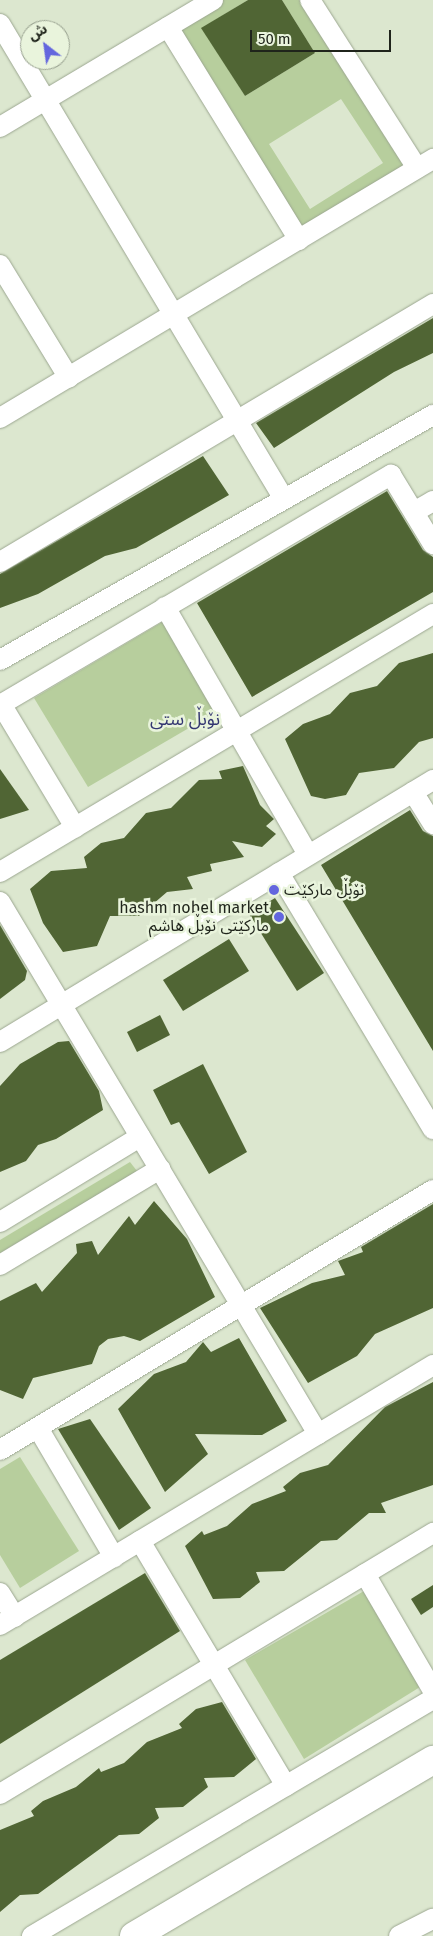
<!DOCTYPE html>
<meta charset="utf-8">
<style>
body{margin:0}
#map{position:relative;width:433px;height:1936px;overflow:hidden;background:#dce7cf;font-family:"Fira Sans","Noto Sans Arabic",sans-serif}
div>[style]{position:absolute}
.green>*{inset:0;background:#b7ce9d}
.building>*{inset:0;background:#506534}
.roads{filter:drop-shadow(0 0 1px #9ca791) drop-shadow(0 0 1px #9ca791)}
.street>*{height:20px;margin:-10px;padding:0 10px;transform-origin:10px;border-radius:10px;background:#fff}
.secondary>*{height:28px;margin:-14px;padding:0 14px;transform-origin:14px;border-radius:14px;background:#fff}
.dots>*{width:14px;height:14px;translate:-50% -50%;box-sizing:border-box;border:2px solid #e9f4dc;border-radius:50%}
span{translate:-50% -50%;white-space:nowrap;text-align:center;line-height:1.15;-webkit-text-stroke:5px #e9f4dc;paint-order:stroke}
.poi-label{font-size:16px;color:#1f241b}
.left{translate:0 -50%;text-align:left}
.right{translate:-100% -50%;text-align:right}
.neighbourhood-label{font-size:18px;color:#333671}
.north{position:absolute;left:20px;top:20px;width:50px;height:50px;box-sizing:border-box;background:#e9f4dc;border:1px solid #98a18f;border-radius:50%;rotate:330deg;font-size:14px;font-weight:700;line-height:20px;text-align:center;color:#1f241b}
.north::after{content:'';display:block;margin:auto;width:18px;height:22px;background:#6366de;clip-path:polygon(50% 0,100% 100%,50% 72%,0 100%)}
.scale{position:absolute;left:250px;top:30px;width:141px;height:22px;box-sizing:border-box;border:2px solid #1f241b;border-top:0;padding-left:6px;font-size:15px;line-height:18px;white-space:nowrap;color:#1f241b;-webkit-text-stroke:4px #e9f4dc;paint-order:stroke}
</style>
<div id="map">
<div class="green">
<i style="clip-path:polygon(evenodd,213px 0,248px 0,202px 28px,245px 96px,315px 53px,282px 0,310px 0,417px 168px,299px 240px,168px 27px,213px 0,341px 99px,383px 163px,310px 209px,269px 144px,341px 99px)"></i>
<i style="clip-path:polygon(164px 621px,218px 711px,88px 787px,34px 698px)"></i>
<i style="clip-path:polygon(130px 1162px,137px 1171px,0 1253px,0 1240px)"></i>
<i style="clip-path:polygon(20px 1457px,79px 1551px,20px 1588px,0 1555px,0 1469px)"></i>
<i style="clip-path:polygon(364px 1591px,420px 1687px,304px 1759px,245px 1660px)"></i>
</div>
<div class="building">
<i style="clip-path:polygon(248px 0,282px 0,315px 53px,245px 96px,201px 28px)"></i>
<i style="clip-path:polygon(433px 318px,433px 353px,394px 372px,274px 448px,256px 423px)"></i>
<i style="clip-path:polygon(203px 456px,229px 495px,136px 548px,105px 556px,38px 594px,0 608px,0 574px)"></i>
<i style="clip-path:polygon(387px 491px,423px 550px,433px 557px,433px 592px,252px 697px,197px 603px)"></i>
<i style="clip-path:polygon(433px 653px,433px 738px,419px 742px,394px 768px,359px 773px,346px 795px,325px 799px,311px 796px,285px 739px,303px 724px,330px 714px,350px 693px,377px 686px,399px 663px)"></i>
<i style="clip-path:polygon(243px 766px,260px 805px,274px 819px,266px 826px,276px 834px,262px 847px,232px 841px,244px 857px,210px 864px,212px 871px,187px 877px,193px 889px,167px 892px,139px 916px,110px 916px,97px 946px,63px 952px,43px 923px,30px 889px,51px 871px,87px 868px,84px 857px,101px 843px,124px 838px,146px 813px,171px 808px,199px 780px,222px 779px,219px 771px)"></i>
<i style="clip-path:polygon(0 769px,29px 810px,0 819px)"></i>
<i style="clip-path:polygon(410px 810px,423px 831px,433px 836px,433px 1051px,321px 865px)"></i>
<i style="clip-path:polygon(275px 898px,324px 973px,297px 991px,249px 914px)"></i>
<i style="clip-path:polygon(0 925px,27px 971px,25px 980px,0 999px)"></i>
<i style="clip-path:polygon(229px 939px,249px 971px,183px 1011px,163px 980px)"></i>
<i style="clip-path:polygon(160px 1015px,170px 1035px,137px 1052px,127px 1032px)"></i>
<i style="clip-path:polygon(69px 1041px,99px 1091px,103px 1110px,56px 1139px,38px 1145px,26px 1161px,0 1172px,0 1086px,20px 1064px,58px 1042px)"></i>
<i style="clip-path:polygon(203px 1064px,247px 1152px,209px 1174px,179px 1122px,171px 1125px,153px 1090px)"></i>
<i style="clip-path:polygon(154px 1201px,187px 1239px,215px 1297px,140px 1341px,124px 1336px,108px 1339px,99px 1346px,92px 1364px,33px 1378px,23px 1399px,0 1390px,0 1301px,36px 1283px,42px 1292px,77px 1253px,76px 1244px,92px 1241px,98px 1255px,129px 1216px,135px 1225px)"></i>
<i style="clip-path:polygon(433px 1204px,433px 1308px,375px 1334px,357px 1356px,308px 1383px,260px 1308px,312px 1283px,345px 1275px,338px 1261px,363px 1252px,361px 1247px)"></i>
<i style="clip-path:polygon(239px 1338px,287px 1421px,262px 1435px,195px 1434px,208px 1454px,165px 1492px,118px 1409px,154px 1374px,186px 1362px,203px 1342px,211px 1352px)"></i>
<i style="clip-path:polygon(433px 1382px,433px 1485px,381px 1503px,386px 1513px,369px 1513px,337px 1540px,321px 1541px,284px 1571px,256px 1572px,260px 1582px,240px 1598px,213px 1599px,185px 1546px,202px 1531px,204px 1535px,227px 1526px,252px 1504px,286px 1491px,283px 1487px,300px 1473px,328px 1465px,385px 1407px)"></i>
<i style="clip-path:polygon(90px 1419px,151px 1508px,119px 1530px,58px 1429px)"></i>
<i style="clip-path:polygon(145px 1573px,180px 1631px,0 1744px,0 1660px)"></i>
<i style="clip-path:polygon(433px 1585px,433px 1607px,421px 1615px,411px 1599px)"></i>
<i style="clip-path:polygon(222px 1702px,256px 1759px,234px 1777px,204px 1778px,208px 1787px,183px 1807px,155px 1808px,159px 1818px,139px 1834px,119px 1835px,38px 1894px,20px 1895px,0 1912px,0 1830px,34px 1816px,31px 1811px,43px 1801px,76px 1787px,99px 1768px,101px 1772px,124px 1763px,147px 1742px,182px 1728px,179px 1724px,196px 1709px)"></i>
</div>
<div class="roads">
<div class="street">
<i style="left:310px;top:0;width:199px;rotate:57.5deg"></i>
<i style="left:0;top:24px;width:553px;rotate:59.13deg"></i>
<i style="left:168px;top:27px;width:250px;rotate:58.4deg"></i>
<i style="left:0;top:127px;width:248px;rotate:-30.8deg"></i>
<i style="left:0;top:265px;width:132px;rotate:58.6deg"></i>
<i style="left:0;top:418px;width:505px;rotate:-30.89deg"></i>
<i style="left:414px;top:512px;width:22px;rotate:-30deg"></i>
<i style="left:0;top:562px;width:504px;rotate:-30.79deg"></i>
<i style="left:165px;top:607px;width:286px;rotate:60deg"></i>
<i style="left:0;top:660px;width:498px;rotate:-29.5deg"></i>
<i style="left:1px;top:704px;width:144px;rotate:59deg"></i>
<i style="left:0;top:705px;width:454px;rotate:-30.5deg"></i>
<i style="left:391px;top:475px;width:81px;rotate:58.7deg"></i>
<i style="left:413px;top:792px;width:38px;rotate:58deg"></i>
<i style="left:0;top:872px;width:504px;rotate:-30.79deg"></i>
<i style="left:279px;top:873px;width:299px;rotate:59deg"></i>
<i style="left:0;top:902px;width:620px;rotate:59.13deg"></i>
<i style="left:0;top:1042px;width:506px;rotate:-31.18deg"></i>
<i style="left:0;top:1222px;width:164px;rotate:-31.3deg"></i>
<i style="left:0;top:1265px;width:187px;rotate:-31deg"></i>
<i style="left:38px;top:1428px;width:150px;rotate:59.5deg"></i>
<i style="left:0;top:1450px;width:505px;rotate:-30.98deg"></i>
<i style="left:140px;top:1541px;width:285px;rotate:59.2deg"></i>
<i style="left:365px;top:1574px;width:135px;rotate:59.8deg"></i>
<i style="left:0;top:1593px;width:28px;rotate:58deg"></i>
<i style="left:0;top:1625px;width:505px;rotate:-30.98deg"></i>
<i style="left:0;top:1794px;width:506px;rotate:-31.08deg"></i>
<i style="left:32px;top:1936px;width:466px;rotate:-30.6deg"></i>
<i style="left:399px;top:1936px;width:38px;rotate:-27deg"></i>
</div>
<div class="secondary">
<i style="left:134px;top:1936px;width:347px;rotate:-30.5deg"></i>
</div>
</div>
<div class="dots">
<i style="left:274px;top:890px;background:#6366de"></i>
<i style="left:279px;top:917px;background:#6366de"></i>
</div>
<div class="poi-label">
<span class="left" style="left:284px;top:890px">نۆبڵ مارکێت</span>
<span class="right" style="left:269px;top:917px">hashm nobel market<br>مارکێتی نۆبڵ هاشم</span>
</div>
<div class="neighbourhood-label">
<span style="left:185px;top:719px">نۆبڵ ستی</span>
</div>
<div class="north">ش</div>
<div class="scale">50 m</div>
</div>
